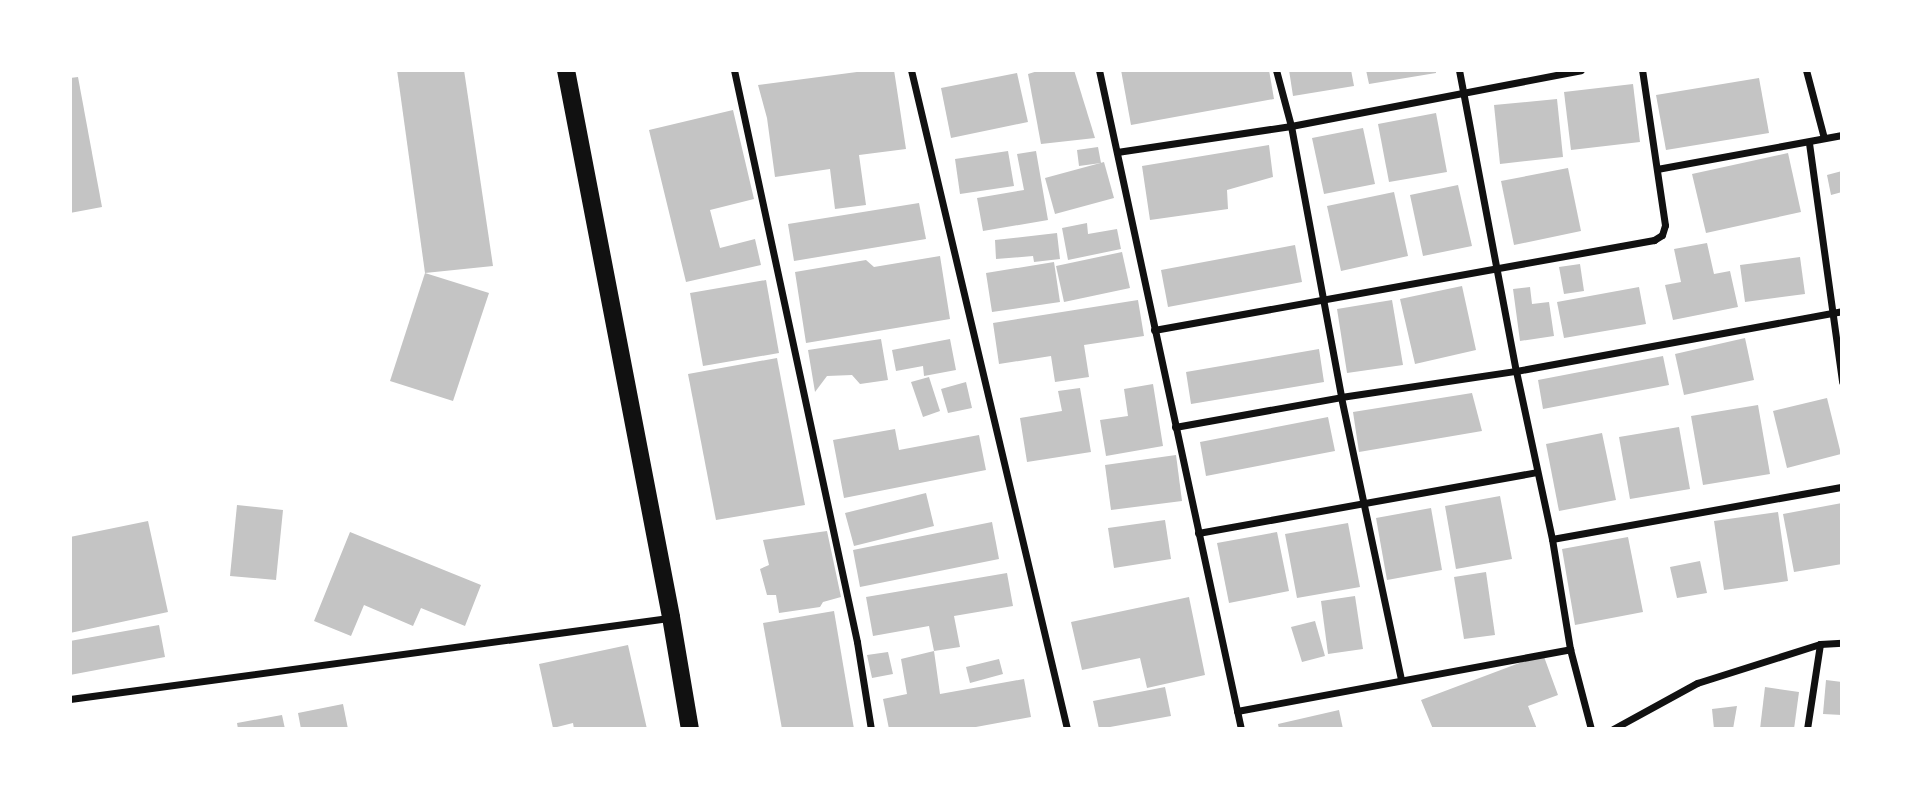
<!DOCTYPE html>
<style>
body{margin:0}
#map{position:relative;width:1912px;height:799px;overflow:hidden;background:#fff;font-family:Figtree,sans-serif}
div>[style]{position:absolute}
.building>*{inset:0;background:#c4c4c4}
.minor>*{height:7px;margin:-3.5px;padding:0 3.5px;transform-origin:3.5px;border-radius:3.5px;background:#111}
.primary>*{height:18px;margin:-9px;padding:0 9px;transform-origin:9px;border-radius:9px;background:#111}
span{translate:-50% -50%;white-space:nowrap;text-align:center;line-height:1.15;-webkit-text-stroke:7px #fff;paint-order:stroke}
.frame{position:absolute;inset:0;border:72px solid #fff;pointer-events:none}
</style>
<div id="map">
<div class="building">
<i style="clip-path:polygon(397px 70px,464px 70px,493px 266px,425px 273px)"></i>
<i style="clip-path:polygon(872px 70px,894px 70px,906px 149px,859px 155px,866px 205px,835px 209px,830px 169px,775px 177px,767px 118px,758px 85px)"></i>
<i style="clip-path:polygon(1041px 70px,1074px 70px,1095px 138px,1041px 144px,1028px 74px)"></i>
<i style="clip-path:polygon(1121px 70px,1269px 70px,1274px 99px,1131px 125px)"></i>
<i style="clip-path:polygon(1289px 70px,1351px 70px,1354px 86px,1293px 96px)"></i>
<i style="clip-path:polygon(1366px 70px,1436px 70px,1436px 73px,1369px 84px)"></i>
<i style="clip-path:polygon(1017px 73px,1028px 122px,951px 138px,941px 88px)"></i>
<i style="clip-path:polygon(78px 77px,102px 207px,70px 213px,70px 78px)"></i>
<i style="clip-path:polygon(1759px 78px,1769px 133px,1666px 150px,1656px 95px)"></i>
<i style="clip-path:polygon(1633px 84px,1640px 142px,1571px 150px,1564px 92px)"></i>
<i style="clip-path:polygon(1557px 99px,1563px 157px,1500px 164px,1494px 105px)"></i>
<i style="clip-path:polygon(733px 110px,754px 199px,710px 210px,720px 248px,755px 239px,761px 265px,686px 282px,649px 130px)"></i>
<i style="clip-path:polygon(1436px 113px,1447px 172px,1389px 182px,1378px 124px)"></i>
<i style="clip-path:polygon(1363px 128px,1375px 184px,1324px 194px,1312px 138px)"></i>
<i style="clip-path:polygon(1269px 145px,1273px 177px,1227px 190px,1228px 209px,1150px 220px,1142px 166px)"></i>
<i style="clip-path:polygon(1098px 147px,1101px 163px,1079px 166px,1077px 150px)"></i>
<i style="clip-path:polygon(1008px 151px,1014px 186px,960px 194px,955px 159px)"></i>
<i style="clip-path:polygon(1036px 151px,1048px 220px,983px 231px,977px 198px,1024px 190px,1017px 154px)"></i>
<i style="clip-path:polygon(1788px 153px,1801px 212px,1706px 233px,1692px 174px)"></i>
<i style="clip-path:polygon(1104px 162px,1114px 198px,1055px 214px,1045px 178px)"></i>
<i style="clip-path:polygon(1568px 168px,1581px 231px,1514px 245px,1501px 181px)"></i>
<i style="clip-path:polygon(1842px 171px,1842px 192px,1831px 195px,1827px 175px)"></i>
<i style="clip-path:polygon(1458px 185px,1472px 246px,1423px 256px,1410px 195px)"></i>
<i style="clip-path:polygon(1394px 192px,1408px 256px,1341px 271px,1327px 206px)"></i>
<i style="clip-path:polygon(919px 203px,926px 239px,794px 261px,788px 224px)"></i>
<i style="clip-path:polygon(1087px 223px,1088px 234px,1117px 229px,1121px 249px,1068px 260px,1062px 228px)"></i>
<i style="clip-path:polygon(1057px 233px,1060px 259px,1034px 262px,1033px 256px,996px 259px,995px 240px)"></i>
<i style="clip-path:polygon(1707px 243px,1714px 274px,1730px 271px,1738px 307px,1673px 320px,1665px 285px,1681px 282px,1674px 249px)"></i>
<i style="clip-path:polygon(1295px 245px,1302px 282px,1168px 307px,1161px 270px)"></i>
<i style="clip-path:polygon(1122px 252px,1130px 288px,1064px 302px,1056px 266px)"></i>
<i style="clip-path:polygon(940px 256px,950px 319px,806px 343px,795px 272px,866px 260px,874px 267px)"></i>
<i style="clip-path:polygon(1800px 257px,1805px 294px,1745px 302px,1740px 265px)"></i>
<i style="clip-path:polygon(1054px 262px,1060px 302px,992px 312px,986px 273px)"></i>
<i style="clip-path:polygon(1580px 264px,1584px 291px,1564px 294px,1559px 267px)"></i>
<i style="clip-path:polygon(425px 273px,489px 293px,453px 401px,390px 381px)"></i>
<i style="clip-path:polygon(766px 280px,779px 353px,703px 366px,690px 293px)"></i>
<i style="clip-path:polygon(1462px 286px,1476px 350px,1415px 364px,1400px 299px)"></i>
<i style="clip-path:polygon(1530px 287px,1532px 304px,1549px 302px,1554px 336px,1520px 341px,1513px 289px)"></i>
<i style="clip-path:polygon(1639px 287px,1646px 324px,1564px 338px,1557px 302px)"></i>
<i style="clip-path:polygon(1138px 300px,1144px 336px,1084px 345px,1089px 377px,1055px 382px,1051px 356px,999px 364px,993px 323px)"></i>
<i style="clip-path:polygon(1392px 300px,1403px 365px,1347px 373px,1337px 309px)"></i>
<i style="clip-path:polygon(1745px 338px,1754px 380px,1684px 395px,1675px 354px)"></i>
<i style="clip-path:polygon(881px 339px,888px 380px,860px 384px,852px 375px,827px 376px,815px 392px,808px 350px)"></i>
<i style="clip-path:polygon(950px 339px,956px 370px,924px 376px,923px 366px,896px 371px,892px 350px)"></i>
<i style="clip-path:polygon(1319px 349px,1324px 382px,1191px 404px,1186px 372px)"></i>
<i style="clip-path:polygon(1663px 356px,1669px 385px,1543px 409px,1538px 380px)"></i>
<i style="clip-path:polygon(777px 358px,805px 505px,716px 520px,688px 374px)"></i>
<i style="clip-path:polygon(929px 377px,940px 411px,923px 417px,911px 382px)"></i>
<i style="clip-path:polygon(966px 382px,972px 408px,948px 413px,941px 389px)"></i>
<i style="clip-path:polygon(1153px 384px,1163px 446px,1106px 456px,1100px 420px,1128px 416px,1124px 389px)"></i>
<i style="clip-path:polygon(1080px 388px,1091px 452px,1027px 462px,1020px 418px,1062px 411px,1058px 391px)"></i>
<i style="clip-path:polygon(1472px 393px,1482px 431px,1359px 452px,1353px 412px)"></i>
<i style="clip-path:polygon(1827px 398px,1841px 454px,1787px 468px,1773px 411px)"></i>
<i style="clip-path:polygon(1758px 405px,1770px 474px,1703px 485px,1691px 416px)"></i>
<i style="clip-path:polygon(1328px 417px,1335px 451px,1206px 476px,1200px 442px)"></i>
<i style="clip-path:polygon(1679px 427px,1690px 489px,1630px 499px,1619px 437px)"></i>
<i style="clip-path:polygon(895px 429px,899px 450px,979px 435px,986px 470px,844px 498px,833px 440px)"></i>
<i style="clip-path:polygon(1602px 433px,1616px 500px,1559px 511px,1546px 444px)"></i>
<i style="clip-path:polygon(1176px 455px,1182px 501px,1111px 510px,1105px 465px)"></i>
<i style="clip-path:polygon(926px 493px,934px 526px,854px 546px,845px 513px)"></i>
<i style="clip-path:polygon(1500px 496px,1512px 559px,1456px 569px,1445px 506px)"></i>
<i style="clip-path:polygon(1842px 503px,1842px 564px,1794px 572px,1783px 514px)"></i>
<i style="clip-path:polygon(237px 505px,283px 510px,276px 580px,230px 576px)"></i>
<i style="clip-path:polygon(1431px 508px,1442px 570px,1387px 580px,1376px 518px)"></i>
<i style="clip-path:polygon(1778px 512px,1788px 581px,1724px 590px,1714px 521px)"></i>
<i style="clip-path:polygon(1165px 520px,1171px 559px,1114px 568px,1108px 528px)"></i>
<i style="clip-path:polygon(148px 521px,168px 612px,70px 633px,70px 537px)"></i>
<i style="clip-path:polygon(992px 522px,999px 559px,860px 587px,853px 550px)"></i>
<i style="clip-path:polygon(1348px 523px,1360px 587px,1297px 598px,1285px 534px)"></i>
<i style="clip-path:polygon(827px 531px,841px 597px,823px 602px,820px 607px,779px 613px,776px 595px,767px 595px,760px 569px,769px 565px,763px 540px)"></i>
<i style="clip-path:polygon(350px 532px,481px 585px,465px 626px,421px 608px,413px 626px,364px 605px,351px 636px,314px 621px)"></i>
<i style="clip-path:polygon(1277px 532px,1289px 591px,1229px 603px,1217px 543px)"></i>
<i style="clip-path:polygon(1628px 537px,1643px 612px,1575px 625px,1562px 549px)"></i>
<i style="clip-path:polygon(1700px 561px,1707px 593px,1677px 598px,1670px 567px)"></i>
<i style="clip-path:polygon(1486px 572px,1495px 635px,1464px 639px,1454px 577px)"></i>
<i style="clip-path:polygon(1007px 573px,1013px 606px,954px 616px,960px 647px,934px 651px,929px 626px,873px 636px,866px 597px)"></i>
<i style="clip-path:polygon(1355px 596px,1363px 649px,1328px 654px,1321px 601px)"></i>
<i style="clip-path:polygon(1189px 597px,1205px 675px,1147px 688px,1140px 658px,1082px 670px,1071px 622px)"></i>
<i style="clip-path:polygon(834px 611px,854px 729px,782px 729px,763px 623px)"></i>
<i style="clip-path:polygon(1315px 621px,1325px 656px,1302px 662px,1291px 627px)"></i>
<i style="clip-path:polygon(159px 625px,165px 657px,70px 675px,70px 641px)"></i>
<i style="clip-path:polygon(628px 645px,647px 729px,574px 729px,573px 723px,553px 728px,539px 664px)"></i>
<i style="clip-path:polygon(934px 651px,940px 694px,1024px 679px,1031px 717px,965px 729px,889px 729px,883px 699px,907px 694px,901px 659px)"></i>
<i style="clip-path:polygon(888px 652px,893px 674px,872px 678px,867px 655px)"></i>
<i style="clip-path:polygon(1543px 654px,1558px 695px,1528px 706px,1537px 729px,1433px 729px,1421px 700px)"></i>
<i style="clip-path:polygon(999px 659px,1003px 674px,970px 683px,966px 667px)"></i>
<i style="clip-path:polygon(1826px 680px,1842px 682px,1842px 715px,1823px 714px)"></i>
<i style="clip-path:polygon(1165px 687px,1171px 716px,1099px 729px,1093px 701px)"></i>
<i style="clip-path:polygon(1765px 687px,1799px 692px,1794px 729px,1760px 729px)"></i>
<i style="clip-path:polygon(343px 704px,348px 729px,301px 729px,298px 713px)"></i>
<i style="clip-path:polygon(1737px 706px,1733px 729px,1714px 729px,1712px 709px)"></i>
<i style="clip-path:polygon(1339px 710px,1343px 729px,1279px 729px,1278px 724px)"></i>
<i style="clip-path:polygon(282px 715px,285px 729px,238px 729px,237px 723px)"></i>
</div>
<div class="minor">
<i style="left:734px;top:70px;width:585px;rotate:77.86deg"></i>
<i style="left:857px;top:642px;width:88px;rotate:80.9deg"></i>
<i style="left:911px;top:70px;width:677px;rotate:76.68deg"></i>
<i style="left:1099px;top:70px;width:674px;rotate:77.84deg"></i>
<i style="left:1276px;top:70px;width:58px;rotate:75deg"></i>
<i style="left:1291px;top:126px;width:276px;rotate:79.5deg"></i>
<i style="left:1341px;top:397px;width:289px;rotate:78deg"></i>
<i style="left:1459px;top:70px;width:306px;rotate:79.3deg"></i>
<i style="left:1516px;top:371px;width:172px;rotate:77.9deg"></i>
<i style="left:1552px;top:539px;width:111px;rotate:80.7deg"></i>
<i style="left:1570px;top:649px;width:83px;rotate:75.3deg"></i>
<i style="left:1806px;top:70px;width:70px;rotate:75.2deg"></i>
<i style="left:1809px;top:143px;width:241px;rotate:82.1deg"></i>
<i style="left:1117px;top:152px;width:176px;rotate:-8.5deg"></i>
<i style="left:1291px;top:126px;width:295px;rotate:-10.9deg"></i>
<i style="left:1657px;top:169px;width:188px;rotate:-10.4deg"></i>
<i style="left:1154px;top:330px;width:508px;rotate:-10.2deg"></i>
<i style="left:1654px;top:240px;width:9px;rotate:-32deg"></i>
<i style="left:1662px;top:235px;width:10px;rotate:-73deg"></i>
<i style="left:1665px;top:225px;width:157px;rotate:-98.4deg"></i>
<i style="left:1175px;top:427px;width:169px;rotate:-10.2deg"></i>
<i style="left:1341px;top:397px;width:177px;rotate:-8.5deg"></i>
<i style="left:1516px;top:371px;width:331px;rotate:-10.4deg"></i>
<i style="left:1198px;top:533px;width:344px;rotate:-10.2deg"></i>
<i style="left:1552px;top:539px;width:295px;rotate:-10.2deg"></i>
<i style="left:70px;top:699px;width:604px;rotate:-7.7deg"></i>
<i style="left:1237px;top:711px;width:339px;rotate:-10.5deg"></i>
<i style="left:1613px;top:729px;width:96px;rotate:-28.7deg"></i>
<i style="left:1697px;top:683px;width:129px;rotate:-17.6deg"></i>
<i style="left:1820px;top:644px;width:22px;rotate:-3deg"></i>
<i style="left:1807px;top:729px;width:86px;rotate:-81.3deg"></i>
</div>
<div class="primary">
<i style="left:566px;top:70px;width:557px;rotate:79.13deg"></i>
<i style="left:671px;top:617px;width:114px;rotate:80.4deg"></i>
</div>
<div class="frame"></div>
</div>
